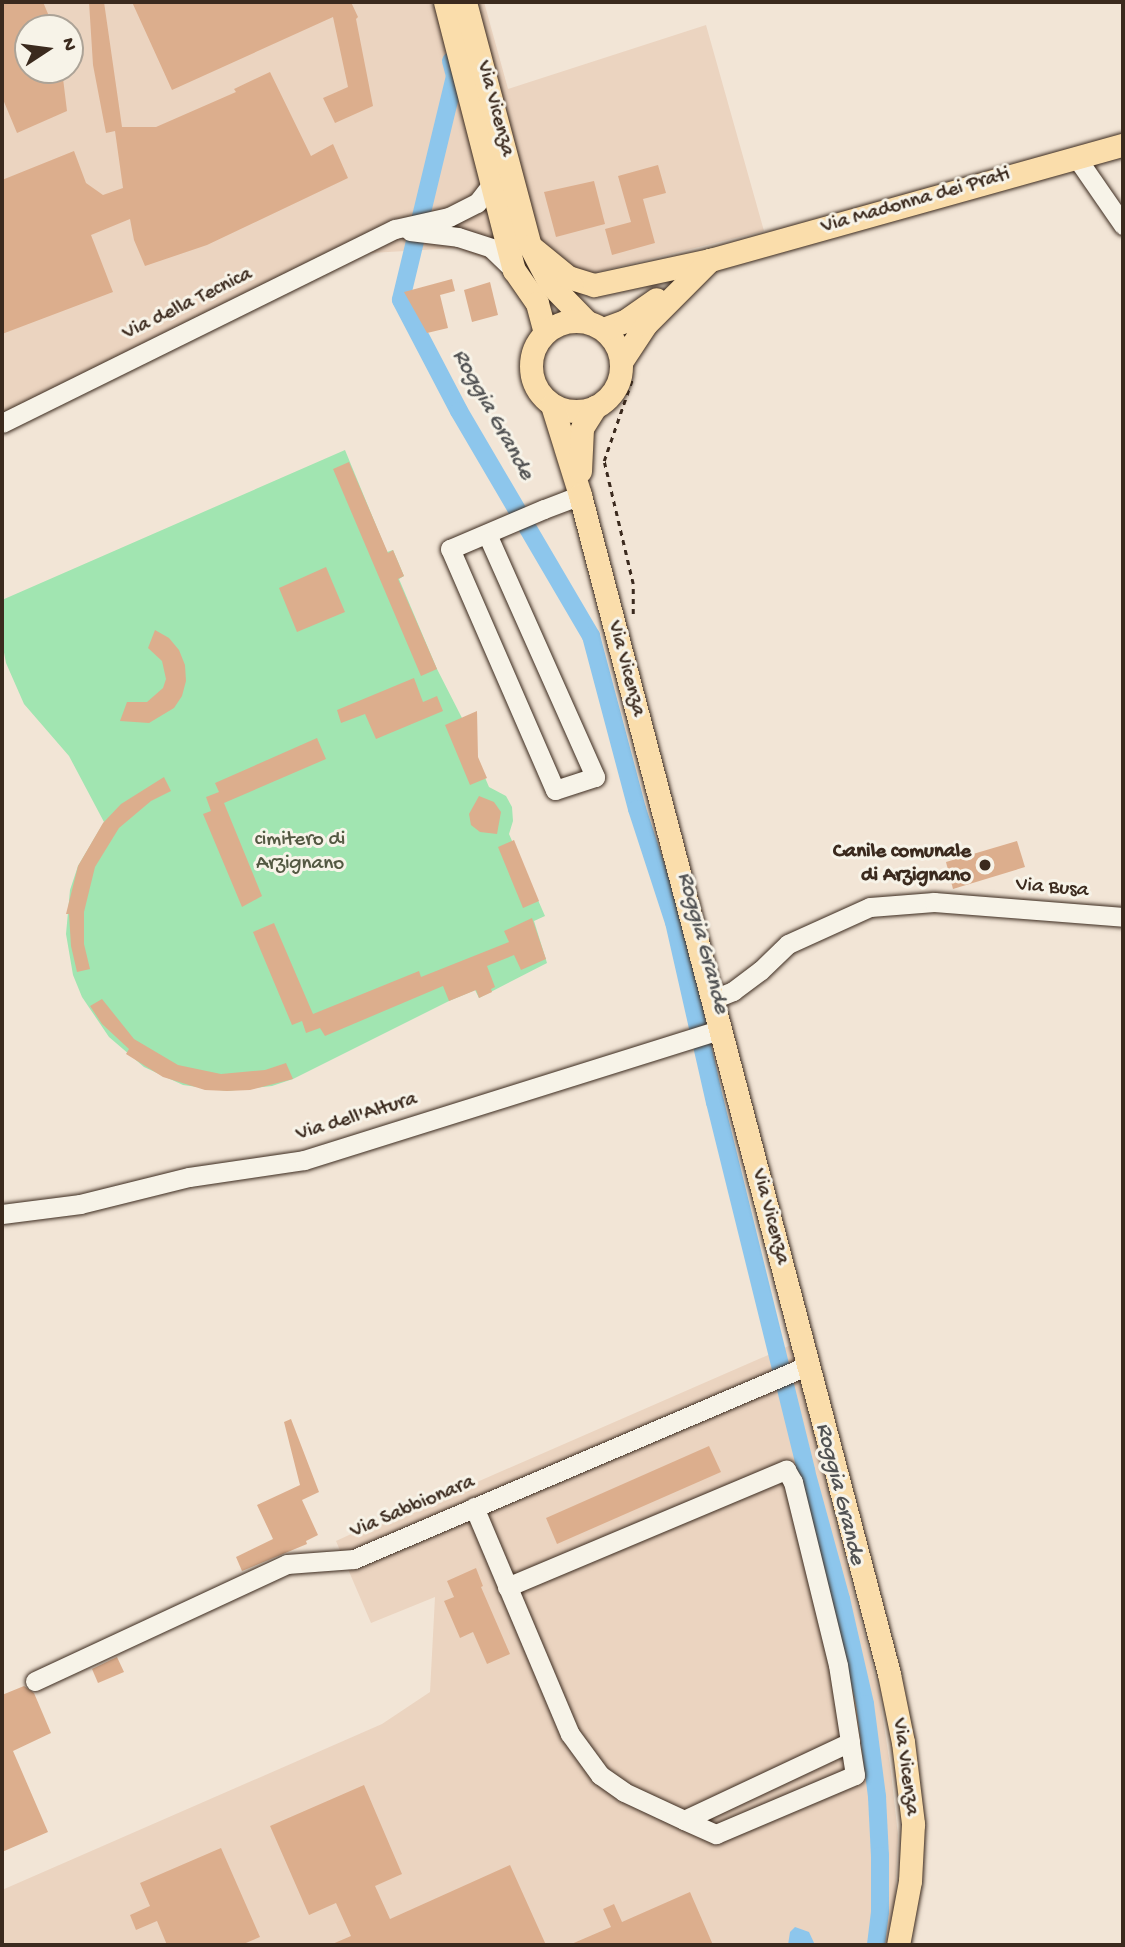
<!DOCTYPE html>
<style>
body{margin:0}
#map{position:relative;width:1125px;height:1947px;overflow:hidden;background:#f2e5d6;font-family:"Gochi Hand",sans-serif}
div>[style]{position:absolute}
.built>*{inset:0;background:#ebd4c0}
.green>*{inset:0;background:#a1e5b1}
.water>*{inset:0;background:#8dc6ec}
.canal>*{height:18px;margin:-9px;padding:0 9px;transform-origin:9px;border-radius:9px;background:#8dc6ec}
.building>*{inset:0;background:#dcae8d}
.path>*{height:2.5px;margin-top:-1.25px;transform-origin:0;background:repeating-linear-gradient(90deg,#3b2a1e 0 5px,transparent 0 10px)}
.roads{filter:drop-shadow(0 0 2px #3b2a1e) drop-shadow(0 0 2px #3b2a1e)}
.minor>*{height:19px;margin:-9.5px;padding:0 9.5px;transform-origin:9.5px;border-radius:9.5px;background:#f7f3e8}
.major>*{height:23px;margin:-11.5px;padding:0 11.5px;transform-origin:11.5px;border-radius:11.5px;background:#faddab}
.major>.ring{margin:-11.5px;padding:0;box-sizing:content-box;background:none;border:23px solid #faddab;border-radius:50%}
.dots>*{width:19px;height:19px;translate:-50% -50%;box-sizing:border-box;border:4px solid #f7f3e8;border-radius:50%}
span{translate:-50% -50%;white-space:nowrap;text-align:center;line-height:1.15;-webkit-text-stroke:6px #f7f3e8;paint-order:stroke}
.street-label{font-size:21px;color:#3b2a1e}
.park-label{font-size:21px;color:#545943}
.poi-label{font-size:21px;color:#3b2a1e;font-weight:700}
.right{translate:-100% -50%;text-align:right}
.water-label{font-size:23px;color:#505152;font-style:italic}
.frame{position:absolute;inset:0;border:4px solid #3b2a1e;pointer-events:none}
.north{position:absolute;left:14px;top:14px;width:70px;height:70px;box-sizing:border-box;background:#f7f3e8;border:2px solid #aca397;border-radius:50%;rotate:77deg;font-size:19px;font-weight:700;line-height:28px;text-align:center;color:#3b2a1e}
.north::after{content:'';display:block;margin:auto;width:24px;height:32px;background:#3b2a1e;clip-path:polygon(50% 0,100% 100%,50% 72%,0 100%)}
</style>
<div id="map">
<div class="built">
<i style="clip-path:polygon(evenodd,2px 2px,484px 2px,508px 89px,706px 25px,764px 231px,589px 274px,564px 268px,547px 255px,498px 263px,457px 248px,371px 253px,2px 433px,2px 2px,28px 28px,70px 28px,70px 70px,28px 70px,28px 28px)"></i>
<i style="clip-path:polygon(791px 1345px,879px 1692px,891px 1772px,898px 1835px,895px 1902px,885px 1945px,2px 1945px,2px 1890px,382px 1724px,430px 1692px,435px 1597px,371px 1623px,336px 1541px,464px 1482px,477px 1482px)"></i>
</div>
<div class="green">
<i style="clip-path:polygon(345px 450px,387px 552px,393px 550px,404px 576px,399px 579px,437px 669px,462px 718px,486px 780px,489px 787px,506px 796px,512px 807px,513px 821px,509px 834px,545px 916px,534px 921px,547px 963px,479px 998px,475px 990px,449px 1001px,293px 1079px,272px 1086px,227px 1091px,183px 1085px,144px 1067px,109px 1037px,82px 997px,73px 975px,66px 934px,70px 890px,78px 866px,104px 822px,69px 756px,24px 704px,6px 663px,2px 642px,2px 600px)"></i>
</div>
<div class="water">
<i style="clip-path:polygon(795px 1927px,809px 1932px,815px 1945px,788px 1945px,790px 1932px)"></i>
</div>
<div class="canal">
<i style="left:451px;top:61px;width:16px;rotate:75deg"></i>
<i style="left:455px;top:76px;width:230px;rotate:103.6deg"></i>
<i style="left:401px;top:300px;width:125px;rotate:62.4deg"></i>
<i style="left:459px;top:411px;width:261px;rotate:59.6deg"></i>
<i style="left:591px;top:636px;width:179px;rotate:75.1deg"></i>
<i style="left:637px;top:809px;width:119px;rotate:71.9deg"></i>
<i style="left:674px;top:922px;width:185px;rotate:77.2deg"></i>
<i style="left:715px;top:1102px;width:380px;rotate:76.1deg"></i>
<i style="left:806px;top:1471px;width:133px;rotate:74.7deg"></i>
<i style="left:841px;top:1599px;width:108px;rotate:77.1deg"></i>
<i style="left:865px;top:1704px;width:94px;rotate:82.6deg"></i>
<i style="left:877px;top:1797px;width:59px;rotate:87.1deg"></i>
<i style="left:880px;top:1856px;width:56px;rotate:90deg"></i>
<i style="left:880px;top:1912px;width:33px;rotate:97deg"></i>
</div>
<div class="building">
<i style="clip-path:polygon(2px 2px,43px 2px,54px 28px,28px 28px,28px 70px,62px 70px,67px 111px,17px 133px,2px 97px)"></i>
<i style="clip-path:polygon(89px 2px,104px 2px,122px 127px,156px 127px,236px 92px,234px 89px,270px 72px,311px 156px,333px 144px,348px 178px,207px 245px,145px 266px,134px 240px,130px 219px,91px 235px,113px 292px,2px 334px,2px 180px,74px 151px,86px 183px,103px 195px,123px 188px,115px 131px,106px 133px,93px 65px)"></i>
<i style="clip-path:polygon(132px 2px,351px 2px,358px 17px,356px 19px,373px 106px,335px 123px,323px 98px,348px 87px,333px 17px,172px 90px)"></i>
<i style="clip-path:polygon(658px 165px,666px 193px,643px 199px,655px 243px,612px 255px,605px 229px,631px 222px,618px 176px)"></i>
<i style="clip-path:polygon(594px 181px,605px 224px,556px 237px,544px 192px)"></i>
<i style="clip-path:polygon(452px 279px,455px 291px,440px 295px,448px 328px,427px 333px,404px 292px)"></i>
<i style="clip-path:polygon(490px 282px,498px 315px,472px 322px,464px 290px)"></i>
<i style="clip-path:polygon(349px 462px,388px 553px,393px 550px,404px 576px,398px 579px,437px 669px,421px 676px,333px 469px)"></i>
<i style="clip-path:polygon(326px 567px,345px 612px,297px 632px,279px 588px)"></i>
<i style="clip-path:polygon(155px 630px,169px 638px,179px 650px,185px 665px,186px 681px,182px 696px,174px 708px,149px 723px,120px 721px,127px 702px,147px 702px,163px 688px,166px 679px,162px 661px,148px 648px)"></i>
<i style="clip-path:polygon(414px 678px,423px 702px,437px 696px,443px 711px,376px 739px,365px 714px,341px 723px,337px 710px)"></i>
<i style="clip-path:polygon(477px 711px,478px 757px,487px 778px,470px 785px,445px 725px)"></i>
<i style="clip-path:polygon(317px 738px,326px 759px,224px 803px,262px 896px,242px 907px,203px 814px,211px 811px,206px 797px,219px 792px,215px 783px)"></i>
<i style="clip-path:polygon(164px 777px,171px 791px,151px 801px,119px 828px,95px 867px,84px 912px,84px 944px,90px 969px,77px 972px,71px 946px,69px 914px,66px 914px,78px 866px,103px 823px,121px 804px)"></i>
<i style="clip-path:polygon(479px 796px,494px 802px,501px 812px,497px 834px,480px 832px,471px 825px,469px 814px)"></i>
<i style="clip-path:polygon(514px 840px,539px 901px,523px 908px,498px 847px)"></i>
<i style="clip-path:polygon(1017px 841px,1025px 867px,953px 889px,946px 862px)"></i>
<i style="clip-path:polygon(532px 918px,546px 959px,521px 970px,514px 955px,487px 966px,495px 987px,491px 989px,492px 992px,479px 998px,476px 990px,449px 1001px,443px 986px,325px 1036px,320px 1028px,306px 1033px,302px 1021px,292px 1025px,253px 932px,274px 923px,313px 1014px,419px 971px,421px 977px,509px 942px,504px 931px)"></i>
<i style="clip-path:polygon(102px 999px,134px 1039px,178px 1065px,221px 1074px,265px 1070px,286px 1063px,293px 1079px,250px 1090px,227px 1091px,205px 1090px,163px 1077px,126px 1054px,129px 1049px,102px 1024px,90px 1006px)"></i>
<i style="clip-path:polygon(291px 1419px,319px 1492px,302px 1500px,318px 1535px,306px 1541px,307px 1544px,242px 1571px,236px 1557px,273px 1539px,257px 1505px,300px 1485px,284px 1422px)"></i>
<i style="clip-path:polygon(709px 1446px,721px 1472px,557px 1544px,546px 1518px)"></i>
<i style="clip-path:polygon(476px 1568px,483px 1586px,481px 1587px,510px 1654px,487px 1664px,473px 1632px,460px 1638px,444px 1601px,454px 1597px,447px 1581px)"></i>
<i style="clip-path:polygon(117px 1657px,124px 1672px,98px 1683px,92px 1669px)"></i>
<i style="clip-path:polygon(24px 1686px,34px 1693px,51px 1733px,13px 1751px,48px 1832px,2px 1852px,2px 1695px)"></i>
<i style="clip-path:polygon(364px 1785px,402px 1874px,375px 1886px,390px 1919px,510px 1865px,546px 1945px,330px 1945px,351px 1936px,336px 1903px,309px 1915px,270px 1826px)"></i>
<i style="clip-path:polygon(221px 1848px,260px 1937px,241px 1945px,167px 1945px,157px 1921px,136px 1930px,130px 1915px,150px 1906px,140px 1883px)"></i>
<i style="clip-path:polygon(690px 1892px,713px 1945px,569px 1945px,611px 1927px,603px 1909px,614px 1904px,622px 1922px)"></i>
</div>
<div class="path">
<i style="left:633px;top:614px;width:30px;rotate:-90deg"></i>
<i style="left:633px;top:584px;width:126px;rotate:-103.3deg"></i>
<i style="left:604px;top:461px;width:89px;rotate:-71deg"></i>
</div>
<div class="roads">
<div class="minor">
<i style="left:1076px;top:157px;width:83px;rotate:55.3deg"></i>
<i style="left:410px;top:231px;width:48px;rotate:7.1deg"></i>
<i style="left:458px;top:237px;width:35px;rotate:18deg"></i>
<i style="left:491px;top:248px;width:32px;rotate:44deg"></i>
<i style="left:2px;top:423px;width:438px;rotate:-26.3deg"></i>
<i style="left:395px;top:229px;width:55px;rotate:-12.5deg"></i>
<i style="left:449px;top:217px;width:31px;rotate:-27deg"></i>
<i style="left:477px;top:203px;width:24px;rotate:-52deg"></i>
<i style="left:487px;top:534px;width:266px;rotate:66deg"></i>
<i style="left:595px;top:777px;width:42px;rotate:162deg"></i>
<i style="left:555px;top:790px;width:263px;rotate:-113.5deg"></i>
<i style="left:450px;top:549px;width:102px;rotate:-23.1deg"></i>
<i style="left:544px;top:509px;width:39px;rotate:-21deg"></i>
<i style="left:711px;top:1000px;width:24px;rotate:-22deg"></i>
<i style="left:733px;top:991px;width:34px;rotate:-37deg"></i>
<i style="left:760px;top:971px;width:39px;rotate:-44deg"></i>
<i style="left:788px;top:944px;width:90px;rotate:-24.3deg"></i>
<i style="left:870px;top:907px;width:64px;rotate:-4.5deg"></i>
<i style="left:934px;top:902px;width:190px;rotate:4.5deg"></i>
<i style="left:2px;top:1214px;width:79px;rotate:-7.3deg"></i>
<i style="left:80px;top:1204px;width:112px;rotate:-13.9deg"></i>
<i style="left:189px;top:1177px;width:116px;rotate:-8.4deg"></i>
<i style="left:304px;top:1160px;width:434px;rotate:-17.4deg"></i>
<i style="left:474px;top:1507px;width:246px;rotate:67.1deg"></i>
<i style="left:570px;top:1734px;width:51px;rotate:53.8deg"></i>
<i style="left:600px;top:1775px;width:29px;rotate:35deg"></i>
<i style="left:624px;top:1792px;width:66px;rotate:25deg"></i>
<i style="left:684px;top:1820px;width:35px;rotate:24deg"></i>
<i style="left:716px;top:1834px;width:151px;rotate:-23deg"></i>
<i style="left:855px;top:1775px;width:33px;rotate:-99deg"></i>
<i style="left:850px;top:1742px;width:183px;rotate:154.8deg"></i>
<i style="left:507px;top:1587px;width:303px;rotate:-22.8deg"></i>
<i style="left:786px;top:1470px;width:14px;rotate:60deg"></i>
<i style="left:793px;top:1482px;width:188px;rotate:76.2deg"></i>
<i style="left:838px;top:1665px;width:78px;rotate:81.1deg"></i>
<i style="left:35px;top:1681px;width:278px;rotate:-24.9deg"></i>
<i style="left:287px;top:1564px;width:67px;rotate:-4.3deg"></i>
<i style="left:354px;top:1559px;width:494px;rotate:-23.1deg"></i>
</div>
<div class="major">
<i style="left:445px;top:2px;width:277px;rotate:75.6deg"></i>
<i style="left:514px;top:270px;width:40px;rotate:55.1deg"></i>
<i style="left:537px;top:303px;width:30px;rotate:75deg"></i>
<i style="left:465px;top:2px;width:253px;rotate:75.1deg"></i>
<i style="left:530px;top:246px;width:43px;rotate:62.2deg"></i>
<i style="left:550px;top:284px;width:52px;rotate:45.8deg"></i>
<i style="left:530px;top:246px;width:49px;rotate:39.2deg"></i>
<i style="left:568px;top:277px;width:27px;rotate:17deg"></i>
<i style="left:594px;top:285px;width:119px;rotate:-12.2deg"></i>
<i style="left:710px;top:260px;width:429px;rotate:-15.6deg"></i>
<i class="ring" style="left:531px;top:321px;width:67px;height:67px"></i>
<i style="left:603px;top:329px;width:23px;rotate:-20deg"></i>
<i style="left:625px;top:321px;width:38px;rotate:-35deg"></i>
<i style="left:621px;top:362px;width:45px;rotate:-56.7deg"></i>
<i style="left:646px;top:324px;width:91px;rotate:-45deg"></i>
<i style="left:552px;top:405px;width:94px;rotate:72.7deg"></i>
<i style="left:580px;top:495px;width:1219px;rotate:75.31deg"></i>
<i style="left:889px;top:1674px;width:69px;rotate:78.4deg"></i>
<i style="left:903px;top:1742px;width:83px;rotate:83deg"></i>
<i style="left:913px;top:1824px;width:57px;rotate:93deg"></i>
<i style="left:910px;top:1881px;width:65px;rotate:100.6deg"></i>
<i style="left:580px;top:471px;width:43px;rotate:-87.3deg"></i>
<i style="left:582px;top:428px;width:25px;rotate:-58deg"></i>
</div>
</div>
<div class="dots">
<i style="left:985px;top:865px;background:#3b2a1e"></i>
</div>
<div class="street-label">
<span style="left:494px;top:109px;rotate:75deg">Via Vicenza</span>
<span style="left:916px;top:202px;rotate:-16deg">Via Madonna dei Prati</span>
<span style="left:188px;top:305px;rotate:-26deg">Via della Tecnica</span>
<span style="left:625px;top:669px;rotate:75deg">Via Vicenza</span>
<span style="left:1052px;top:889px;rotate:5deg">Via Busa</span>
<span style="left:357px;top:1118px;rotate:-17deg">Via dell'Altura</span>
<span style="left:769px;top:1217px;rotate:75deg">Via Vicenza</span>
<span style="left:413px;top:1508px;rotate:-23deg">Via Sabbionara</span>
<span style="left:904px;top:1767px;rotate:82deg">Via Vicenza</span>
</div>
<div class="park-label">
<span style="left:300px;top:853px">cimitero di<br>Arzignano</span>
</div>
<div class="poi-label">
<span class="right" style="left:971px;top:865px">Canile comunale<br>di Arzignano</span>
</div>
<div class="water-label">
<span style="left:492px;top:415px;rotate:61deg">Roggia Grande</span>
<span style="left:702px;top:943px;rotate:75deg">Roggia Grande</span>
<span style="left:839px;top:1494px;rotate:76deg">Roggia Grande</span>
</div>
<div class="frame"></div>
<div class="north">N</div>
</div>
